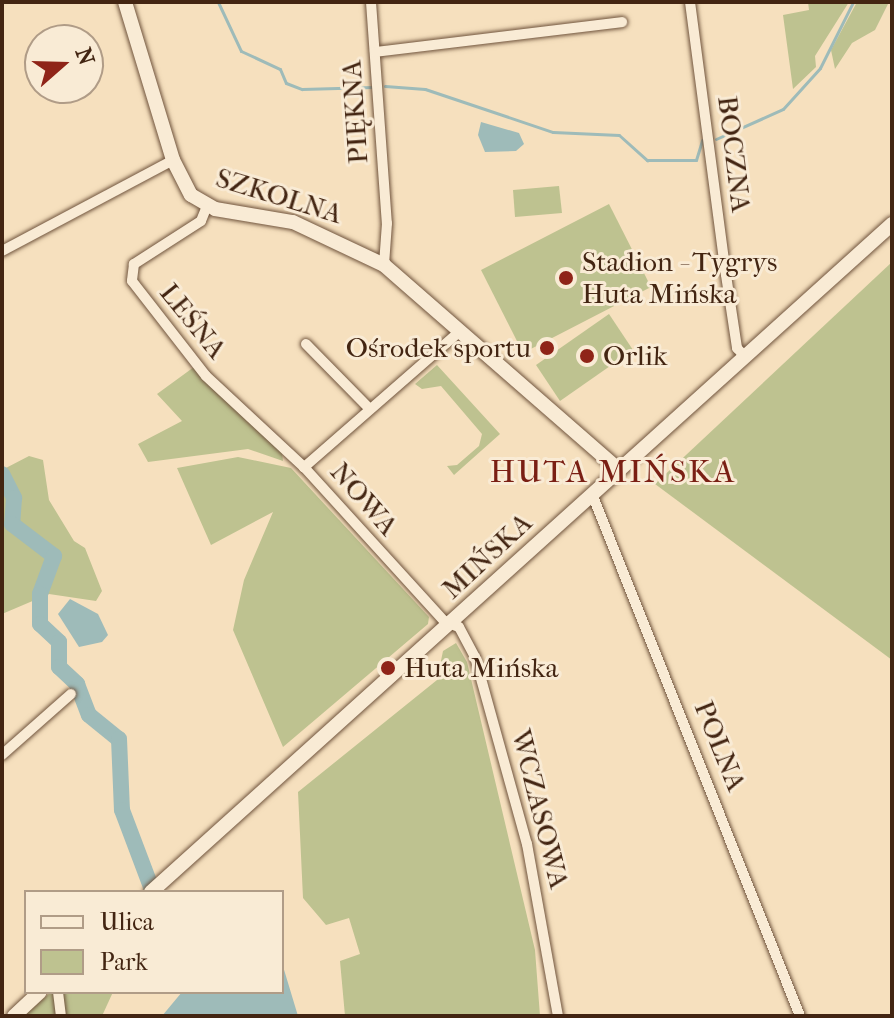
<!DOCTYPE html>
<meta charset="utf-8">
<style>
body{margin:0}
#map{position:relative;width:894px;height:1018px;overflow:hidden;background:#f6e0be;font-family:"IM FELL French Canon",serif}
div>[style]{position:absolute}
.green>*{inset:0;background:#bec290}
.water>*{inset:0;background:#9ebbb9}
.stream>*{height:3px;margin:-1.5px;padding:0 1.5px;transform-origin:1.5px;border-radius:1.5px;background:#9ebbb9}
.river>*{height:16px;margin:-8px;padding:0 8px;transform-origin:8px;border-radius:8px;background:#9ebbb9}
.roads{filter:drop-shadow(0 0 2px #70543d) drop-shadow(0 0 2px #70543d)}
.street>*{height:10px;margin:-5px;padding:0 5px;transform-origin:5px;border-radius:5px;background:#f9ebd5}
.secondary>*{height:14px;margin:-7px;padding:0 7px;transform-origin:7px;border-radius:7px;background:#f9ebd5}
.dots>*{width:22px;height:22px;translate:-50% -50%;box-sizing:border-box;border:4px solid #f9ebd5;border-radius:50%}
span{translate:-50% -50%;white-space:nowrap;text-align:center;line-height:1.15;-webkit-text-stroke:6px #f9ebd5;paint-order:stroke}
.street-label{font-size:28px;color:#432512}
.poi-label{font-size:28px;color:#432512}
.left{translate:0 -50%;text-align:left}
.right{translate:-100% -50%;text-align:right}
.quarter-label{font-size:32px;color:#7a1f14;letter-spacing:2px}
.frame{position:absolute;inset:0;border:4px solid #432512;pointer-events:none}
.legend{position:absolute;left:24px;top:890px;width:260px;height:104px;box-sizing:border-box;background:#f9ebd5;border:2px solid #b09c87;margin:0;padding:10px 14px;list-style:none;font-size:24px;color:#432512}
.legend li{display:flex;align-items:center;gap:16px;height:40px}
.legend b{width:40px;border:2px solid #b09c87}
.north{position:absolute;left:24px;top:24px;width:80px;height:80px;box-sizing:border-box;background:#f9ebd5;border:2px solid #b09c87;border-radius:50%;rotate:70deg;font-size:22px;font-weight:700;line-height:32px;text-align:center;color:#432512}
.north::after{content:'';display:block;margin:auto;width:28px;height:36px;background:#8f2418;clip-path:polygon(50% 0,100% 100%,50% 72%,0 100%)}
</style>
<div id="map">
<div class="green">
<i style="clip-path:polygon(808px 2px,849px 2px,815px 56px,816px 67px,793px 89px,783px 15px,809px 10px)"></i>
<i style="clip-path:polygon(857px 2px,889px 2px,875px 30px,852px 43px,835px 69px,831px 50px)"></i>
<i style="clip-path:polygon(559px 186px,562px 213px,515px 217px,513px 190px)"></i>
<i style="clip-path:polygon(609px 204px,651px 287px,523px 353px,481px 270px)"></i>
<i style="clip-path:polygon(892px 262px,892px 660px,655px 484px)"></i>
<i style="clip-path:polygon(609px 314px,633px 350px,560px 401px,536px 365px)"></i>
<i style="clip-path:polygon(437px 365px,500px 434px,454px 475px,447px 466px,457px 465px,479px 446px,482px 434px,441px 386px,422px 389px,415px 384px)"></i>
<i style="clip-path:polygon(194px 367px,282px 453px,283px 461px,248px 449px,148px 462px,138px 444px,182px 421px,157px 394px)"></i>
<i style="clip-path:polygon(29px 456px,43px 460px,49px 500px,74px 541px,85px 548px,102px 591px,96px 601px,49px 594px,2px 614px,2px 470px)"></i>
<i style="clip-path:polygon(238px 457px,291px 468px,429px 617px,428px 624px,283px 747px,233px 630px,244px 580px,273px 512px,211px 545px,177px 468px)"></i>
<i style="clip-path:polygon(456px 643px,467px 662px,535px 950px,540px 1016px,345px 1016px,340px 961px,360px 954px,349px 918px,326px 925px,303px 898px,298px 792px,437px 680px,443px 651px)"></i>
<i style="clip-path:polygon(51px 992px,113px 992px,102px 1016px,24px 1016px)"></i>
</div>
<div class="water">
<i style="clip-path:polygon(481px 122px,519px 133px,524px 144px,516px 151px,485px 152px,478px 135px)"></i>
<i style="clip-path:polygon(70px 599px,98px 614px,108px 635px,102px 642px,79px 647px,58px 614px)"></i>
<i style="clip-path:polygon(282px 963px,298px 1016px,162px 1016px,182px 992px,282px 992px)"></i>
</div>
<div class="stream">
<i style="left:218px;top:2px;width:54px;rotate:64.9deg"></i>
<i style="left:241px;top:51px;width:43px;rotate:24.8deg"></i>
<i style="left:280px;top:69px;width:15px;rotate:67deg"></i>
<i style="left:286px;top:83px;width:17px;rotate:21deg"></i>
<i style="left:302px;top:89px;width:71px;rotate:-1.6deg"></i>
<i style="left:385px;top:86px;width:40px;rotate:4.3deg"></i>
<i style="left:425px;top:89px;width:135px;rotate:18.6deg"></i>
<i style="left:553px;top:132px;width:66px;rotate:2.6deg"></i>
<i style="left:619px;top:135px;width:38px;rotate:42deg"></i>
<i style="left:647px;top:160px;width:49px"></i>
<i style="left:696px;top:160px;width:21px;rotate:-73deg"></i>
<i style="left:716px;top:139px;width:73px;rotate:-24.1deg"></i>
<i style="left:783px;top:109px;width:55px;rotate:-47.9deg"></i>
<i style="left:820px;top:68px;width:74px;rotate:-63.4deg"></i>
</div>
<div class="river">
<i style="left:2px;top:474px;width:27px;rotate:63deg"></i>
<i style="left:14px;top:498px;width:26px;rotate:94deg"></i>
<i style="left:12px;top:524px;width:53px;rotate:37.3deg"></i>
<i style="left:54px;top:556px;width:40px;rotate:110.2deg"></i>
<i style="left:40px;top:594px;width:30px;rotate:90deg"></i>
<i style="left:40px;top:624px;width:26px;rotate:43deg"></i>
<i style="left:59px;top:642px;width:25px;rotate:90deg"></i>
<i style="left:59px;top:667px;width:25px;rotate:43deg"></i>
<i style="left:77px;top:684px;width:33px;rotate:69deg"></i>
<i style="left:89px;top:715px;width:38px;rotate:39deg"></i>
<i style="left:119px;top:739px;width:71px;rotate:87.6deg"></i>
<i style="left:122px;top:810px;width:88px;rotate:69.3deg"></i>
</div>
<div class="roads">
<div class="street">
<i style="left:371px;top:2px;width:222px;rotate:85.9deg"></i>
<i style="left:387px;top:223px;width:42px;rotate:94.1deg"></i>
<i style="left:690px;top:2px;width:275px;rotate:82.5deg"></i>
<i style="left:726px;top:275px;width:74px;rotate:81.4deg"></i>
<i style="left:737px;top:348px;width:12px;rotate:48deg"></i>
<i style="left:375px;top:52px;width:249px;rotate:-6.9deg"></i>
<i style="left:207px;top:206px;width:16px;rotate:112deg"></i>
<i style="left:201px;top:221px;width:80px;rotate:147.3deg"></i>
<i style="left:134px;top:264px;width:17px;rotate:97deg"></i>
<i style="left:132px;top:281px;width:120px;rotate:52.1deg"></i>
<i style="left:206px;top:376px;width:134px;rotate:42.9deg"></i>
<i style="left:2px;top:251px;width:194px;rotate:-28deg"></i>
<i style="left:459px;top:332px;width:206px;rotate:138.9deg"></i>
<i style="left:304px;top:467px;width:208px;rotate:47.7deg"></i>
<i style="left:444px;top:621px;width:16px;rotate:22deg"></i>
<i style="left:459px;top:627px;width:34px;rotate:62deg"></i>
<i style="left:475px;top:657px;width:194px;rotate:74.5deg"></i>
<i style="left:527px;top:844px;width:175px;rotate:79.8deg"></i>
<i style="left:306px;top:344px;width:90px;rotate:45.5deg"></i>
<i style="left:592px;top:494px;width:562px;rotate:68.27deg"></i>
<i style="left:2px;top:755px;width:92px;rotate:-41.5deg"></i>
<i style="left:58px;top:992px;width:24px;rotate:83deg"></i>
</div>
<div class="secondary">
<i style="left:125px;top:2px;width:165px;rotate:73.1deg"></i>
<i style="left:173px;top:160px;width:39px;rotate:63deg"></i>
<i style="left:191px;top:195px;width:28px;rotate:30deg"></i>
<i style="left:215px;top:209px;width:79px;rotate:9.5deg"></i>
<i style="left:293px;top:222px;width:101px;rotate:25.3deg"></i>
<i style="left:384px;top:265px;width:312px;rotate:41.1deg"></i>
<i style="left:151px;top:892px;width:998px;rotate:-42.03deg"></i>
<i style="left:14px;top:1016px;width:35px;rotate:-43deg"></i>
</div>
</div>
<div class="dots">
<i style="left:566px;top:278px;background:#8f2418"></i>
<i style="left:547px;top:348px;background:#8f2418"></i>
<i style="left:587px;top:356px;background:#8f2418"></i>
<i style="left:388px;top:668px;background:#8f2418"></i>
</div>
<div class="street-label">
<span style="left:355px;top:112px;rotate:-94deg">PIĘKNA</span>
<span style="left:734px;top:154px;rotate:83deg">BOCZNA</span>
<span style="left:279px;top:196px;rotate:17deg">SZKOLNA</span>
<span style="left:193px;top:321px;rotate:51deg">LEŚNA</span>
<span style="left:364px;top:499px;rotate:49deg">NOWA</span>
<span style="left:487px;top:556px;rotate:-43deg">MIŃSKA</span>
<span style="left:720px;top:746px;rotate:68deg">POLNA</span>
<span style="left:540px;top:809px;rotate:76deg">WCZASOWA</span>
</div>
<div class="poi-label">
<span class="left" style="left:582px;top:278px">Stadion - Tygrys<br>Huta Mińska</span>
<span class="right" style="left:531px;top:348px">Ośrodek sportu</span>
<span class="left" style="left:603px;top:356px">Orlik</span>
<span class="left" style="left:404px;top:668px">Huta Mińska</span>
</div>
<div class="quarter-label">
<span style="left:613px;top:472px">HUTA MIŃSKA</span>
</div>
<div class="frame"></div>
<ul class="legend">
<li><b style="height:10px;background:#f9ebd5"></b>Ulica</li>
<li><b style="height:22px;background:#bec290"></b>Park</li>
</ul>
<div class="north">N</div>
</div>
